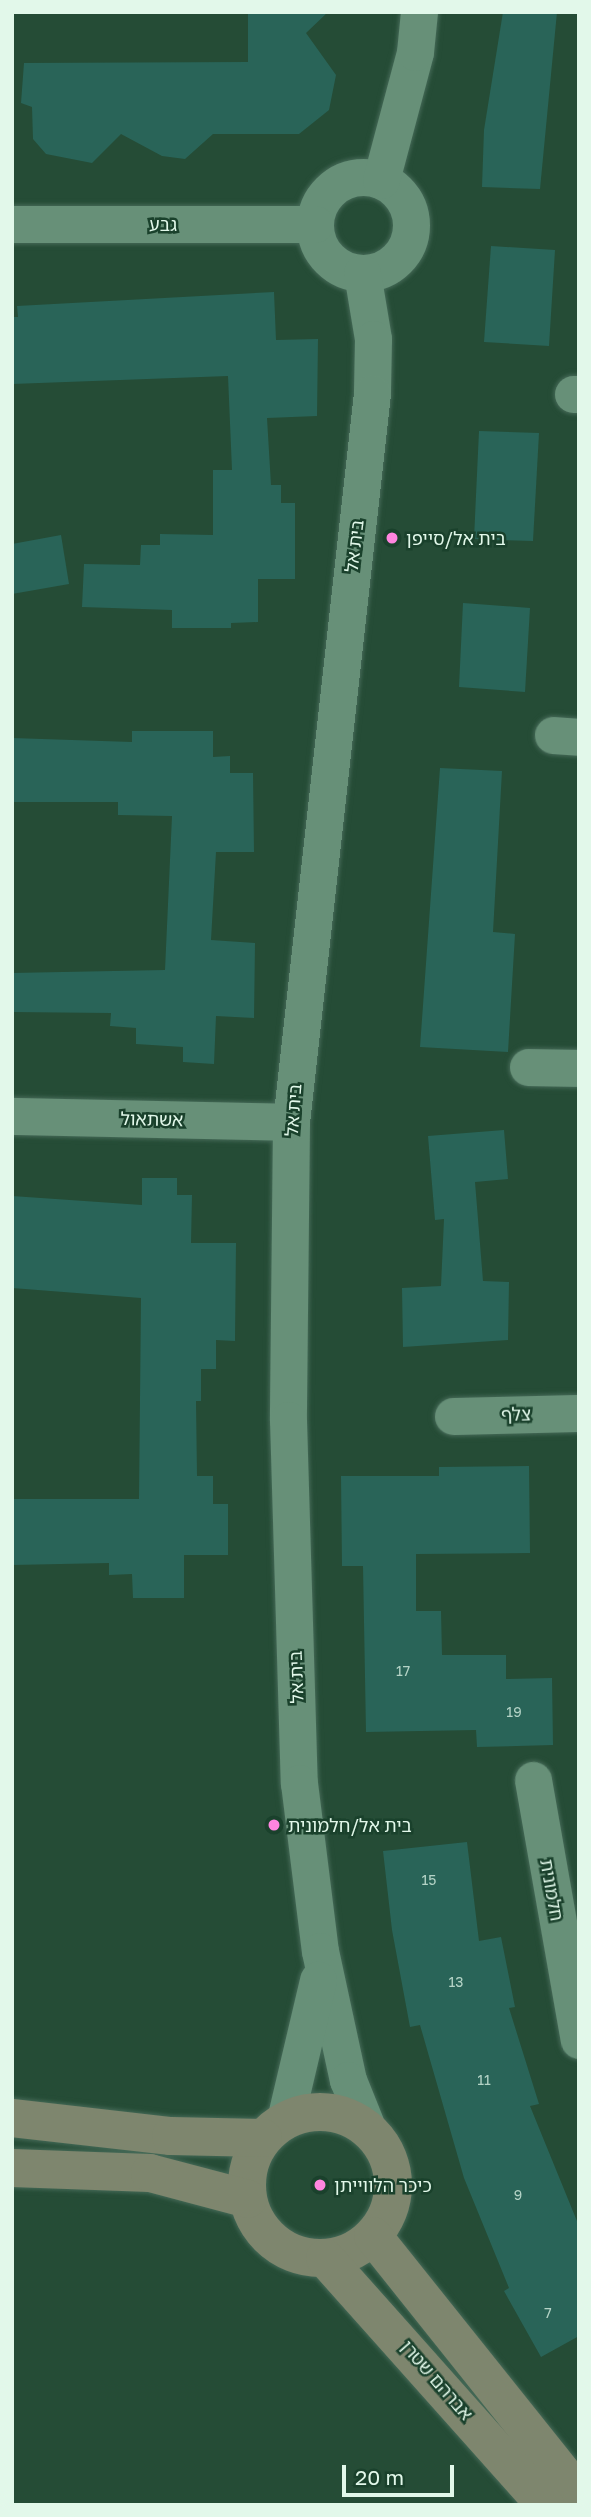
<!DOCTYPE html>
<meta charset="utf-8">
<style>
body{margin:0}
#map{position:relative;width:591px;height:2517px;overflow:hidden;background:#254c36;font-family:"Golos Text","Noto Sans Hebrew",sans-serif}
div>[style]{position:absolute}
.building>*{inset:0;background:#296458}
.roads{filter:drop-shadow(0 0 2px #456957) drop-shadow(0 0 2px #456957)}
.street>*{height:37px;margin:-18.5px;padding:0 18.5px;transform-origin:18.5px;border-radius:18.5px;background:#679078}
.street>.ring{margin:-18.5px;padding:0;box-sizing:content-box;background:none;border:37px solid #679078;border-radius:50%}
.secondary>*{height:38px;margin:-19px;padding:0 19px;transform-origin:19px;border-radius:19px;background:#7e866e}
.secondary>.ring{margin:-19px;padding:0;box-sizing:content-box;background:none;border:38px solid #7e866e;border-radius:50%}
.dots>*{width:19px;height:19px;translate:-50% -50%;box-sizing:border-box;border:4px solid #1a412c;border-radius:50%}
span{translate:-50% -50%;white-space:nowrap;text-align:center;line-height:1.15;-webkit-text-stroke:5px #1a412c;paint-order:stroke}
.number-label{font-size:14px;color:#b4d3c6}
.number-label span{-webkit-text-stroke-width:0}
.street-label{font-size:18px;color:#e2f8ea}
.poi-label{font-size:18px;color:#e2f8ea}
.left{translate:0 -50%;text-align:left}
.frame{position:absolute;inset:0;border:14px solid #e2f8ea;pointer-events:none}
.scale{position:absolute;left:342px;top:2465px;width:112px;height:32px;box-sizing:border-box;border:4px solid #e2f8ea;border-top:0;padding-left:9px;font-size:21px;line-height:24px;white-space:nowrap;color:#e2f8ea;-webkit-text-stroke:5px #1a412c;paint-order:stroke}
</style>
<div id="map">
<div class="building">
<i style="clip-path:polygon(248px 12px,328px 12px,306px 33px,336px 75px,329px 110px,299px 134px,213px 134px,185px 159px,162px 156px,121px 134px,92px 163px,46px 154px,33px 139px,32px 107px,21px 103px,24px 63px,248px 62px)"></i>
<i style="clip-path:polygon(503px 12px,557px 12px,540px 189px,482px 187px,484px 130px)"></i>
<i style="clip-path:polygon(491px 246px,555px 250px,549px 346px,484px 342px)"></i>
<i style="clip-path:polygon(274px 292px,276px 340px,318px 339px,317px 416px,267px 418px,271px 485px,281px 485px,281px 503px,295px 503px,295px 579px,258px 579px,258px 622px,231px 623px,231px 628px,172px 628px,172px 610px,82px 607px,84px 564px,140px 565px,141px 545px,160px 545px,160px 534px,213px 535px,213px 470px,232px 470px,228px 376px,12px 384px,12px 317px,18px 317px,17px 306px)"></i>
<i style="clip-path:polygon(479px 431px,539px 433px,533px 541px,474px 539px)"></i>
<i style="clip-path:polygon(61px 535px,69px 584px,12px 594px,12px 544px)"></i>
<i style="clip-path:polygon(463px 603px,530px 608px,525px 692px,459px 687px)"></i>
<i style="clip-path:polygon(132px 731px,213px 731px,213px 757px,230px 756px,230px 773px,253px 773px,254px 852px,216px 852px,211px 940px,255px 943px,254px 1018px,216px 1016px,214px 1064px,183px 1062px,183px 1047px,136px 1044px,136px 1028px,110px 1026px,111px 1013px,12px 1012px,12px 973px,165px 970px,172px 816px,118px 815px,118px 802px,12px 802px,12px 738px,132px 742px)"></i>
<i style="clip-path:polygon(440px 768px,502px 771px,493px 932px,515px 934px,508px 1052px,420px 1047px)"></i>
<i style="clip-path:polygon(504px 1130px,508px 1179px,475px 1182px,483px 1281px,509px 1282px,508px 1340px,403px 1347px,402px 1288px,441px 1286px,444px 1219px,435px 1220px,428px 1136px)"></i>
<i style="clip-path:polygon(142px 1178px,177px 1178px,177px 1195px,192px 1195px,191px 1243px,236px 1243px,235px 1341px,216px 1340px,216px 1369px,201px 1369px,201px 1401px,196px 1401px,197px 1476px,213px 1476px,213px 1504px,228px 1504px,228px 1555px,184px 1555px,184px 1598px,133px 1598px,132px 1574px,109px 1575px,109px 1563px,12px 1565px,12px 1499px,139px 1499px,141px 1298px,12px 1288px,12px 1196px,142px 1205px)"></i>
<i style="clip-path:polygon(529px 1466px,530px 1553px,416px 1554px,416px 1611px,441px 1611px,442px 1655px,506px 1655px,506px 1679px,552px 1678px,553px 1745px,477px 1747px,476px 1730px,366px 1732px,363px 1566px,342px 1566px,341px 1476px,439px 1476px,439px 1467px)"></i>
<i style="clip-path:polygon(467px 1842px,479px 1941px,501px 1937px,515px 2007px,509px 2008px,539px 2104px,530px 2106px,579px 2226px,579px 2336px,541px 2357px,504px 2291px,509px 2288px,464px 2178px,420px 2025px,410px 2027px,392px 1930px,383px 1851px)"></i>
</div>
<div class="roads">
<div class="street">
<i class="ring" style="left:315px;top:177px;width:59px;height:59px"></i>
<i style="left:381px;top:180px;width:132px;rotate:-75.1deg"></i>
<i style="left:415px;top:52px;width:40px;rotate:-84.3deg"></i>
<i style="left:12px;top:224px;width:303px"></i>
<i style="left:362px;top:273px;width:67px;rotate:80.5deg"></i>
<i style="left:373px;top:339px;width:54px;rotate:91.1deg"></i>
<i style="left:372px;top:393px;width:733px;rotate:96.34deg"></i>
<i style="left:291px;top:1122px;width:298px;rotate:90.6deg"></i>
<i style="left:288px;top:1420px;width:363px;rotate:88.3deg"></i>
<i style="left:299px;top:1783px;width:169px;rotate:82.9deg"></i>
<i style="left:320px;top:1951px;width:132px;rotate:77.8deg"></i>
<i style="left:348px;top:2080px;width:54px;rotate:68.2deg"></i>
<i style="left:573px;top:394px;width:6px"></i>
<i style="left:553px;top:735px;width:26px;rotate:4deg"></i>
<i style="left:528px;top:1067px;width:51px;rotate:1.1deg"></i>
<i style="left:12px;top:1116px;width:279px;rotate:1.2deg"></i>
<i style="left:453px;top:1416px;width:126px;rotate:-1.4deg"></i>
<i style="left:533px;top:1780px;width:264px;rotate:80deg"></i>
<i style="left:285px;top:2120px;width:144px;rotate:-76.7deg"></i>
</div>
<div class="secondary">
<i class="ring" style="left:247px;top:2112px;width:108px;height:108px"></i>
<i style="left:12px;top:2118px;width:160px;rotate:6.5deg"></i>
<i style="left:171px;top:2136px;width:92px;rotate:1.2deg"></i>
<i style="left:12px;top:2168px;width:138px;rotate:2.1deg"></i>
<i style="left:150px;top:2173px;width:101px;rotate:14.9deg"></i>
<i style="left:373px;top:2236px;width:330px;rotate:51.4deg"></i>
<i style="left:325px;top:2258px;width:331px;rotate:48.3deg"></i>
</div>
</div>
<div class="dots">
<i style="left:392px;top:538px;background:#ff85df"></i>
<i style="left:274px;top:1825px;background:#ff85df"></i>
<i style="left:320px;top:2185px;background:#ff85df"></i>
</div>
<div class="number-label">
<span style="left:403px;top:1671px">17</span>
<span style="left:514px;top:1712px">19</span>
<span style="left:429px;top:1880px">15</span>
<span style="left:456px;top:1982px">13</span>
<span style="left:484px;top:2080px">11</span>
<span style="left:518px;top:2195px">9</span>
<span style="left:548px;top:2313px">7</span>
</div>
<div class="street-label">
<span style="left:163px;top:224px">גבע</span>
<span style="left:354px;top:546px;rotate:-83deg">בית אל</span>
<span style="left:293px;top:1110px;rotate:-86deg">בית אל</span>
<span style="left:152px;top:1119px;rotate:1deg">אשתאול</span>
<span style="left:516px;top:1414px;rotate:-1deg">צלף</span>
<span style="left:296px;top:1677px;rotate:-92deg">בית אל</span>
<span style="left:552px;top:1890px;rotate:80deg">חלמונית</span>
<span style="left:437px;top:2380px;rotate:49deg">אברהם שטרן</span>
</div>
<div class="poi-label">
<span class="left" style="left:406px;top:538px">בית אל/סייפן</span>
<span class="left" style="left:288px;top:1825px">בית אל/חלמונית</span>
<span class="left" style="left:334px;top:2185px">כיכר הלווייתן</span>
</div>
<div class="frame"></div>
<div class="scale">20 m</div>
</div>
